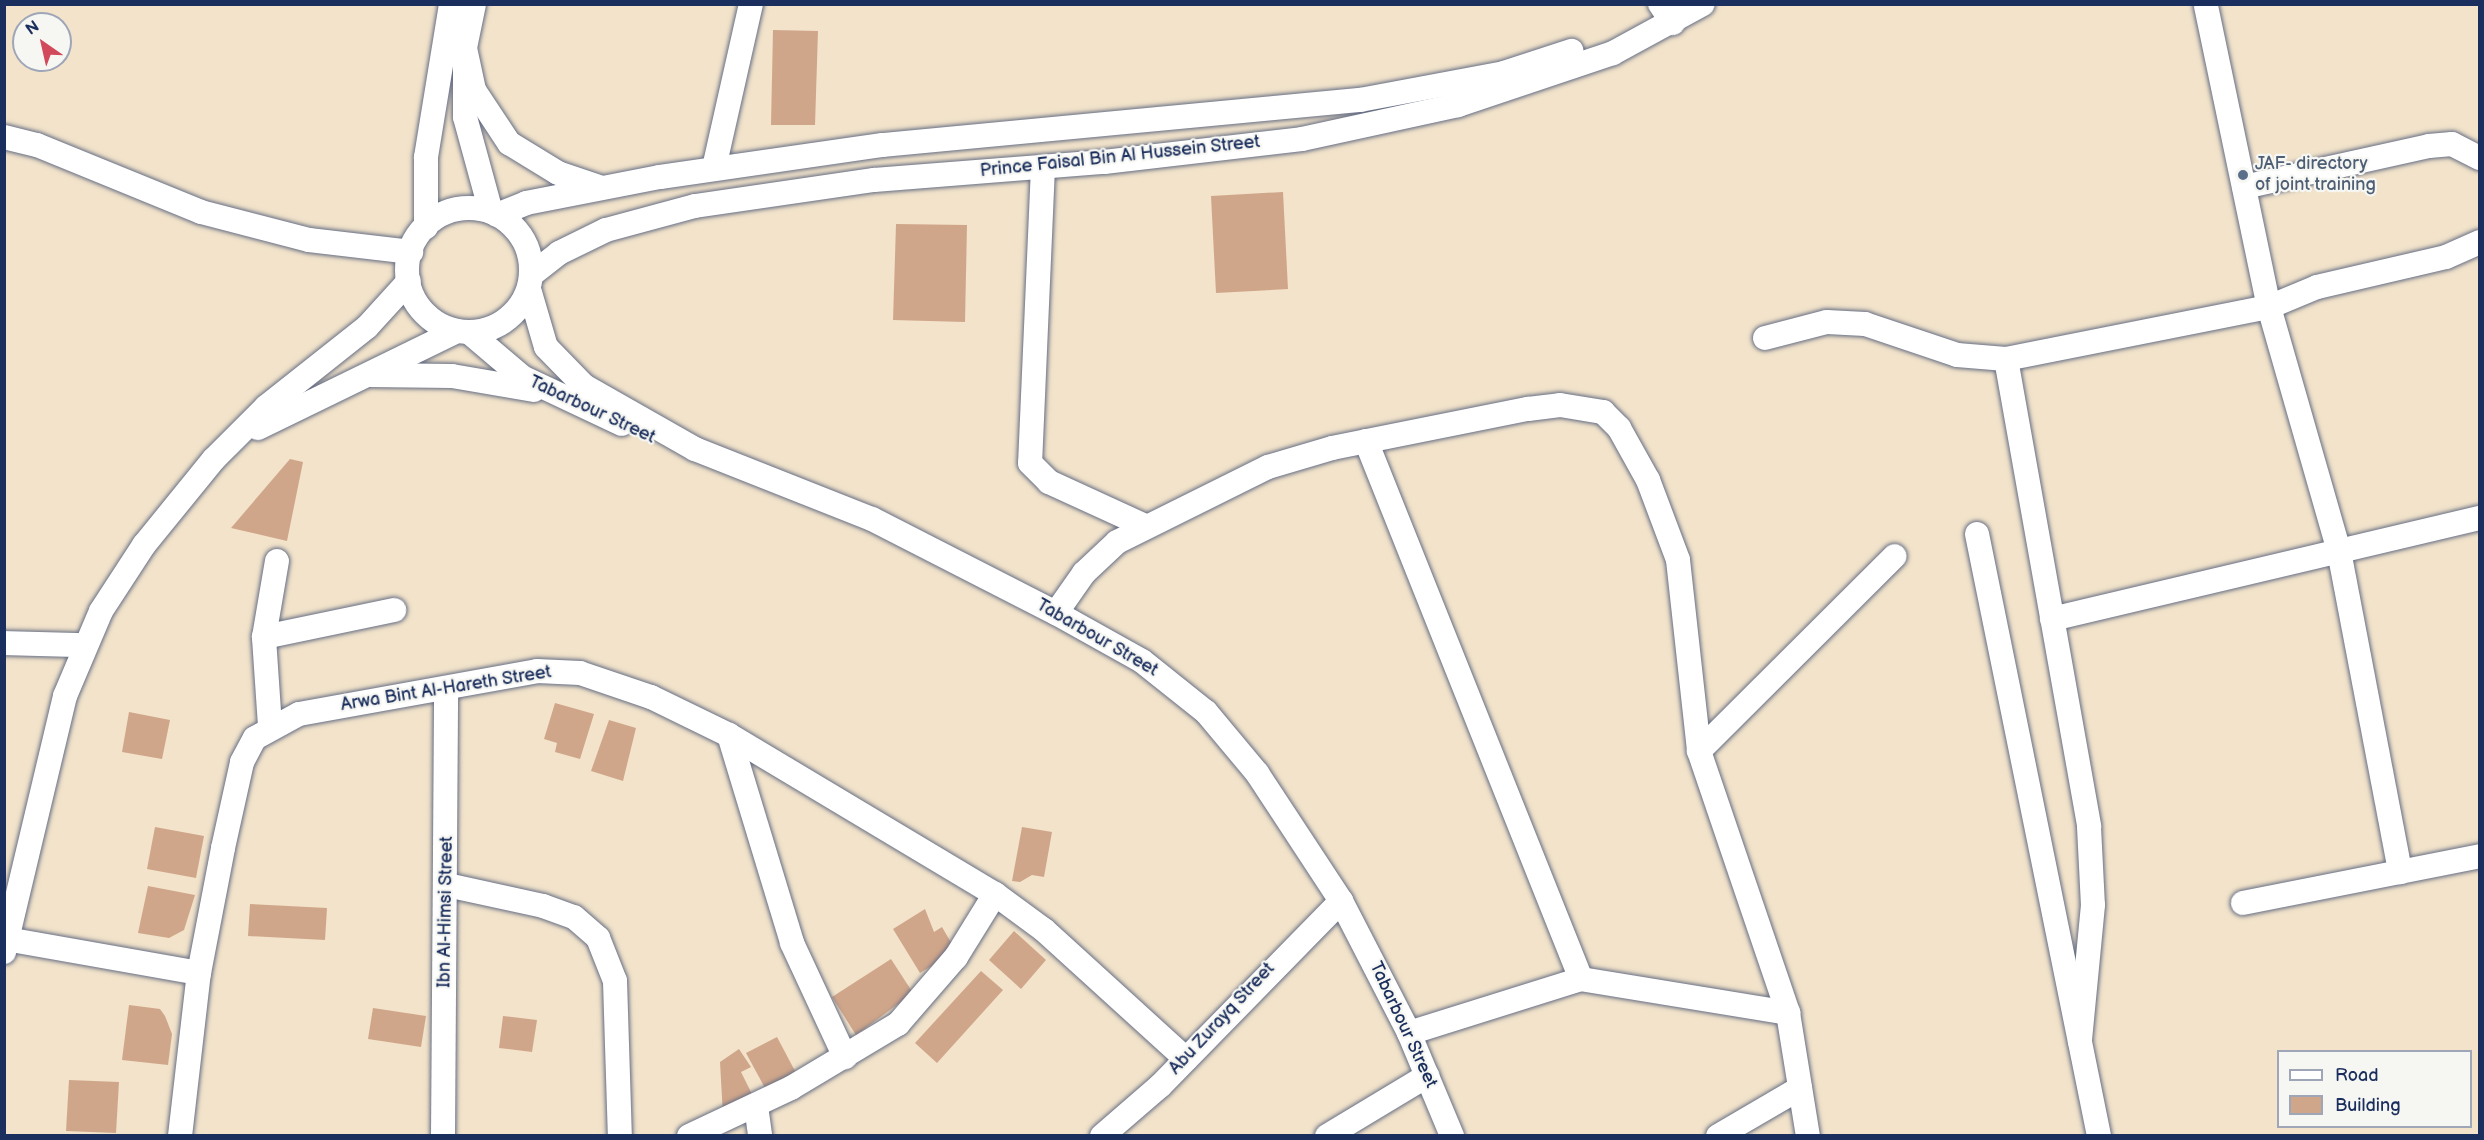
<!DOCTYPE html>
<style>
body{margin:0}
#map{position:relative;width:2484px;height:1140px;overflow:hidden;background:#f2e3ca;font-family:"Balsamiq Sans",sans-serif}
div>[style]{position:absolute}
.building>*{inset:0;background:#d0a68a}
.roads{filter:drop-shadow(0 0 2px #666e84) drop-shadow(0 0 2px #666e84)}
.minor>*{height:24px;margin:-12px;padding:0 12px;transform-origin:12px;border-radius:12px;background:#fff}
.minor>.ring{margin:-12px;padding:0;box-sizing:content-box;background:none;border:24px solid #fff;border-radius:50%}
.dots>*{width:16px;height:16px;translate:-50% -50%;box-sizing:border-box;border:3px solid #f6f6f2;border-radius:50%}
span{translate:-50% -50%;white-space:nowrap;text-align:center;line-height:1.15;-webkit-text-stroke:4.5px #f6f6f2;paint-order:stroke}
.street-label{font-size:18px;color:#1b2f5e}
.service-label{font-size:18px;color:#4e5e75}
.left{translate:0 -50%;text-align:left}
.frame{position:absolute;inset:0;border:6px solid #1b2f5e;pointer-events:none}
.legend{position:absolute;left:2277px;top:1050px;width:195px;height:78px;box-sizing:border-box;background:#f6f6f2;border:2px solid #9ea6b7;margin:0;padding:8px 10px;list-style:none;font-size:18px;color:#1b2f5e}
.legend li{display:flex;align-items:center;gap:12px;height:30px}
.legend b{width:30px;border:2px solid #9ea6b7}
.north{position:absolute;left:12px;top:12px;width:60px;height:60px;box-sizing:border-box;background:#f6f6f2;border:2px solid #9ea6b7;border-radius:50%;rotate:326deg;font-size:16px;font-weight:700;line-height:24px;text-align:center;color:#1b2f5e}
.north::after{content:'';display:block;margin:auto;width:21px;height:27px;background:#d1495b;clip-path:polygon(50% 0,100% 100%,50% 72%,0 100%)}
</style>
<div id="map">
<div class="building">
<i style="clip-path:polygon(773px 30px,818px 31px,815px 125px,771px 125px)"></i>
<i style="clip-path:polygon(1283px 192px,1288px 289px,1216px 293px,1211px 196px)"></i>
<i style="clip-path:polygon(896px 224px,967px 225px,965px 322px,893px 320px)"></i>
<i style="clip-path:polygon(290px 459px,303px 462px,287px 541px,231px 528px)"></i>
<i style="clip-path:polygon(555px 703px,594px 714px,580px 759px,555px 752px,557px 743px,544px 739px)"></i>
<i style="clip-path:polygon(129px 712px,170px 720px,162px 759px,122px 752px)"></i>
<i style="clip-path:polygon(609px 720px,636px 728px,623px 781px,591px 771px)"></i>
<i style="clip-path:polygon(155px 827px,204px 836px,196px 878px,147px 869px)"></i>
<i style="clip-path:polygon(1022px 827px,1052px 832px,1044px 877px,1032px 875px,1020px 882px,1012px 881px)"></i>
<i style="clip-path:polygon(148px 886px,195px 895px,184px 930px,169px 938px,138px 933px)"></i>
<i style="clip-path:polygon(250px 904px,327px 908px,325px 940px,248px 936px)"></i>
<i style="clip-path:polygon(925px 909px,934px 932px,942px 927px,956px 951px,920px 973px,893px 929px)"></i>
<i style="clip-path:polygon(1014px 931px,1046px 960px,1021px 989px,989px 960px)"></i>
<i style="clip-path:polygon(891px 959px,913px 993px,856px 1035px,832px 997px)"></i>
<i style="clip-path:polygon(981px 971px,1003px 990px,937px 1063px,915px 1043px)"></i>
<i style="clip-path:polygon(129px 1005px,160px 1009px,165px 1016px,172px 1034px,168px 1065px,122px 1060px)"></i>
<i style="clip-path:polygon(373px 1008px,426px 1016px,421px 1047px,368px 1039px)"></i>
<i style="clip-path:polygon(503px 1016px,537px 1020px,532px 1052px,499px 1048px)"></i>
<i style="clip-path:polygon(777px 1037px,795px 1071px,766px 1090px,746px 1053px)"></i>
<i style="clip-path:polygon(739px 1049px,751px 1067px,741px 1072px,755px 1100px,723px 1116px,720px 1062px)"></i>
<i style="clip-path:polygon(69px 1080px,119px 1082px,116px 1133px,66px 1131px)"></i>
</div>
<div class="roads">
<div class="minor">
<i style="left:474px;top:4px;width:45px;rotate:101.6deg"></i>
<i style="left:465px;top:48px;width:69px;rotate:90deg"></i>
<i style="left:465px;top:117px;width:98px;rotate:74.7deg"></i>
<i style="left:1660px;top:4px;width:23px;rotate:56deg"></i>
<i style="left:2206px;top:6px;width:308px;rotate:78.2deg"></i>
<i style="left:2269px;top:307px;width:254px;rotate:74deg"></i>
<i style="left:2339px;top:551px;width:327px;rotate:79.2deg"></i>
<i style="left:465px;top:48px;width:43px;rotate:77.9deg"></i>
<i style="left:474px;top:90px;width:64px;rotate:56.6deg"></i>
<i style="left:509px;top:143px;width:57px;rotate:31.5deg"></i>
<i style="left:558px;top:173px;width:43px;rotate:18.9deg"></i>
<i style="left:4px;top:137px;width:34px;rotate:14deg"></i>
<i style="left:37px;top:145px;width:177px;rotate:22.2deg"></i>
<i style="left:201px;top:212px;width:112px;rotate:14.5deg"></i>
<i style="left:309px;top:240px;width:103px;rotate:6.7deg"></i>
<i style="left:1043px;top:167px;width:296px;rotate:92.5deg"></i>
<i style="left:1030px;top:463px;width:27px;rotate:45deg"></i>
<i style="left:1049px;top:482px;width:103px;rotate:24.6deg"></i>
<i style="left:714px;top:168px;width:168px;rotate:-77.3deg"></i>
<i style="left:2244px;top:187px;width:189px;rotate:-12.5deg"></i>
<i style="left:2429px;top:146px;width:23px;rotate:-5deg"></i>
<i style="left:2452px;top:144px;width:31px;rotate:27deg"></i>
<i class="ring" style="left:407px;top:208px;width:100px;height:100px"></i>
<i style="left:497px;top:215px;width:31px;rotate:-22deg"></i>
<i style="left:526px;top:203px;width:136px;rotate:-11deg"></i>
<i style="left:660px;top:177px;width:225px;rotate:-8.2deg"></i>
<i style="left:883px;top:145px;width:479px;rotate:-5.4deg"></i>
<i style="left:1360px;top:100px;width:147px;rotate:-10.6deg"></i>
<i style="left:1504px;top:73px;width:71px;rotate:-18.2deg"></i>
<i style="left:426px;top:227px;width:70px;rotate:-90deg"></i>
<i style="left:426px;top:157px;width:155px;rotate:-80.7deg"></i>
<i style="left:531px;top:275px;width:36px;rotate:-38deg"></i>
<i style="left:559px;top:253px;width:52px;rotate:-26.1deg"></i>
<i style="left:606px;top:230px;width:92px;rotate:-15.1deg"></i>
<i style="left:695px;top:206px;width:181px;rotate:-8.3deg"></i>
<i style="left:874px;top:180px;width:231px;rotate:-4.5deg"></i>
<i style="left:1104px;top:162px;width:199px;rotate:-6.6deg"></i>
<i style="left:1302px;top:139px;width:160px;rotate:-12.3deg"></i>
<i style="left:1458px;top:105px;width:163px;rotate:-18.5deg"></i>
<i style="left:1613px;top:53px;width:102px;rotate:-28.6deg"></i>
<i style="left:529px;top:289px;width:60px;rotate:73.7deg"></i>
<i style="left:546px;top:347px;width:54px;rotate:45.7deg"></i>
<i style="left:584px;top:386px;width:128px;rotate:29.6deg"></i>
<i style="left:695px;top:449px;width:190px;rotate:21.6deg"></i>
<i style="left:872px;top:519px;width:207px;rotate:27.1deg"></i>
<i style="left:1056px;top:613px;width:98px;rotate:29.2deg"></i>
<i style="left:1142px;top:661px;width:82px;rotate:38.6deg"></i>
<i style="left:1206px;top:712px;width:80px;rotate:50.1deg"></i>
<i style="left:1257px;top:773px;width:153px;rotate:56.7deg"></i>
<i style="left:1341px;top:901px;width:148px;rotate:62.7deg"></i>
<i style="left:1409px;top:1033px;width:112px;rotate:67.3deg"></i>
<i style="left:469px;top:332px;width:70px;rotate:40.3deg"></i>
<i style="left:522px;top:377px;width:110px;rotate:25.2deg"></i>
<i style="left:1765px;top:338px;width:64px;rotate:-14.5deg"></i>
<i style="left:1827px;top:322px;width:38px;rotate:3deg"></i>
<i style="left:1865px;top:324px;width:97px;rotate:18.6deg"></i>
<i style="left:1957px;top:355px;width:49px;rotate:4.7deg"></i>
<i style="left:2006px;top:359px;width:268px;rotate:-11.2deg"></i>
<i style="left:2269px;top:307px;width:52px;rotate:-22.6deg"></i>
<i style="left:2317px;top:287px;width:132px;rotate:-13.1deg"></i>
<i style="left:2446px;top:257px;width:37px;rotate:-24deg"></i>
<i style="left:2006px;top:359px;width:475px;rotate:79.9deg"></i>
<i style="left:2089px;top:827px;width:78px;rotate:87.1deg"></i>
<i style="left:2093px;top:905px;width:137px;rotate:95.5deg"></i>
<i style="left:369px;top:375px;width:83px;rotate:0.7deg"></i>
<i style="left:452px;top:376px;width:83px;rotate:9.7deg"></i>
<i style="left:258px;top:428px;width:221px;rotate:-26deg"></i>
<i style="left:1366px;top:441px;width:579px;rotate:68.22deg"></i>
<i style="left:1977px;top:534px;width:614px;rotate:78.54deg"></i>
<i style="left:1056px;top:613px;width:49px;rotate:-55deg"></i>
<i style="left:1084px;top:573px;width:45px;rotate:-43.2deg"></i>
<i style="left:1117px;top:542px;width:169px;rotate:-26.4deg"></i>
<i style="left:1268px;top:467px;width:67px;rotate:-16.5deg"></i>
<i style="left:1332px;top:448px;width:200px;rotate:-11.3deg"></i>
<i style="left:1528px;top:409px;width:32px;rotate:-7deg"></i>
<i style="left:1560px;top:405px;width:44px;rotate:9.2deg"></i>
<i style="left:1603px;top:412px;width:23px;rotate:45deg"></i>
<i style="left:1619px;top:428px;width:60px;rotate:60.9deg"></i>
<i style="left:1648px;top:480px;width:85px;rotate:69.4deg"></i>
<i style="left:1678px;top:560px;width:192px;rotate:83.7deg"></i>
<i style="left:1699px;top:751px;width:277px;rotate:71.2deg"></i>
<i style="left:1788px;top:1013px;width:125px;rotate:80.8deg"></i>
<i style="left:2052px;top:619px;width:440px;rotate:-13.3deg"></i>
<i style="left:264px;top:637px;width:133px;rotate:-11.7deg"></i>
<i style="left:4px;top:643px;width:79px;rotate:1.5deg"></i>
<i style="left:270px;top:726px;width:89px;rotate:-93.9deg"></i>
<i style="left:264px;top:637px;width:77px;rotate:-80.3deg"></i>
<i style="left:729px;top:735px;width:217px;rotate:73.1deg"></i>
<i style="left:792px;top:943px;width:126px;rotate:65.1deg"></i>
<i style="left:1699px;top:751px;width:276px;rotate:-44.9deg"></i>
<i style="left:447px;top:885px;width:98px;rotate:12.3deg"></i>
<i style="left:543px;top:906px;width:33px;rotate:20deg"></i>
<i style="left:574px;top:917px;width:32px;rotate:41deg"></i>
<i style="left:598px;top:938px;width:46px;rotate:68.4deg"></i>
<i style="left:615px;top:981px;width:155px;rotate:88.2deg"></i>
<i style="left:2243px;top:903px;width:242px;rotate:-11.2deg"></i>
<i style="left:6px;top:939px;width:196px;rotate:10deg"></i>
<i style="left:4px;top:952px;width:263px;rotate:-76.6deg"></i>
<i style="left:65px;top:696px;width:92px;rotate:-67deg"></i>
<i style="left:101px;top:611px;width:79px;rotate:-56.9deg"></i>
<i style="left:144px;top:545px;width:111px;rotate:-50.9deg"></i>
<i style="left:214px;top:459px;width:74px;rotate:-45deg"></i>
<i style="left:266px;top:407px;width:129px;rotate:-38.4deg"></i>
<i style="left:367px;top:327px;width:62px;rotate:-47.6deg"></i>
<i style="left:1409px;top:1033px;width:180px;rotate:-17.4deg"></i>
<i style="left:1581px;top:979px;width:210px;rotate:9.3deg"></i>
<i style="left:756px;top:1106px;width:30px;rotate:82deg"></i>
<i style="left:180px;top:1136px;width:164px;rotate:-83.4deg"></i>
<i style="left:199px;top:973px;width:127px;rotate:-79.1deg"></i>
<i style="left:223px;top:848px;width:88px;rotate:-77.5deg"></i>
<i style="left:242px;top:762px;width:27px;rotate:-62deg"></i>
<i style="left:255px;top:738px;width:50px;rotate:-28.6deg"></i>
<i style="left:299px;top:714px;width:242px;rotate:-10.2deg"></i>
<i style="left:537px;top:671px;width:43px;rotate:2.7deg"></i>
<i style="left:580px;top:673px;width:75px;rotate:18.7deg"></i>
<i style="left:651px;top:697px;width:87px;rotate:26deg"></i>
<i style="left:729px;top:735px;width:310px;rotate:30.9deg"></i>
<i style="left:995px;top:894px;width:61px;rotate:36.3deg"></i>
<i style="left:1044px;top:930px;width:192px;rotate:42.3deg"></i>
<i style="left:443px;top:1136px;width:448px;rotate:-89.6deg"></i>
<i style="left:689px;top:1136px;width:113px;rotate:-25.2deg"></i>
<i style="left:791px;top:1088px;width:125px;rotate:-30.9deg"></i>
<i style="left:898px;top:1024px;width:89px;rotate:-49.1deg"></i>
<i style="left:956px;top:957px;width:74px;rotate:-58.2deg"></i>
<i style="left:1102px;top:1136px;width:77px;rotate:-40.8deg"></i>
<i style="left:1160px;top:1086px;width:259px;rotate:-45.6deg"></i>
<i style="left:1327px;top:1136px;width:117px;rotate:-31deg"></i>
<i style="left:1718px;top:1136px;width:95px;rotate:-30.3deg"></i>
</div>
</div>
<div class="dots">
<i style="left:2243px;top:175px;background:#5c6f8a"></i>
</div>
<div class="street-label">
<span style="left:1120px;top:157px;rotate:-6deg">Prince Faisal Bin Al Hussein Street</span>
<span style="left:592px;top:410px;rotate:25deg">Tabarbour Street</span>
<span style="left:1097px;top:638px;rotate:30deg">Tabarbour Street</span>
<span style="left:446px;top:689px;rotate:-9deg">Arwa Bint Al-Hareth Street</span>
<span style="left:446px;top:912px;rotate:-89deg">Ibn Al-Himsi Street</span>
<span style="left:1222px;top:1019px;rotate:-47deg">Abu Zurayq Street</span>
<span style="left:1403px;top:1025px;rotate:65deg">Tabarbour Street</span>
</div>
<div class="service-label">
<span class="left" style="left:2255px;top:175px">JAF- directory<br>of joint training</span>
</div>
<div class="frame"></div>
<ul class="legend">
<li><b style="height:8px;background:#fff"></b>Road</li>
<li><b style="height:16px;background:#d0a68a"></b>Building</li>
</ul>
<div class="north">N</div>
</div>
